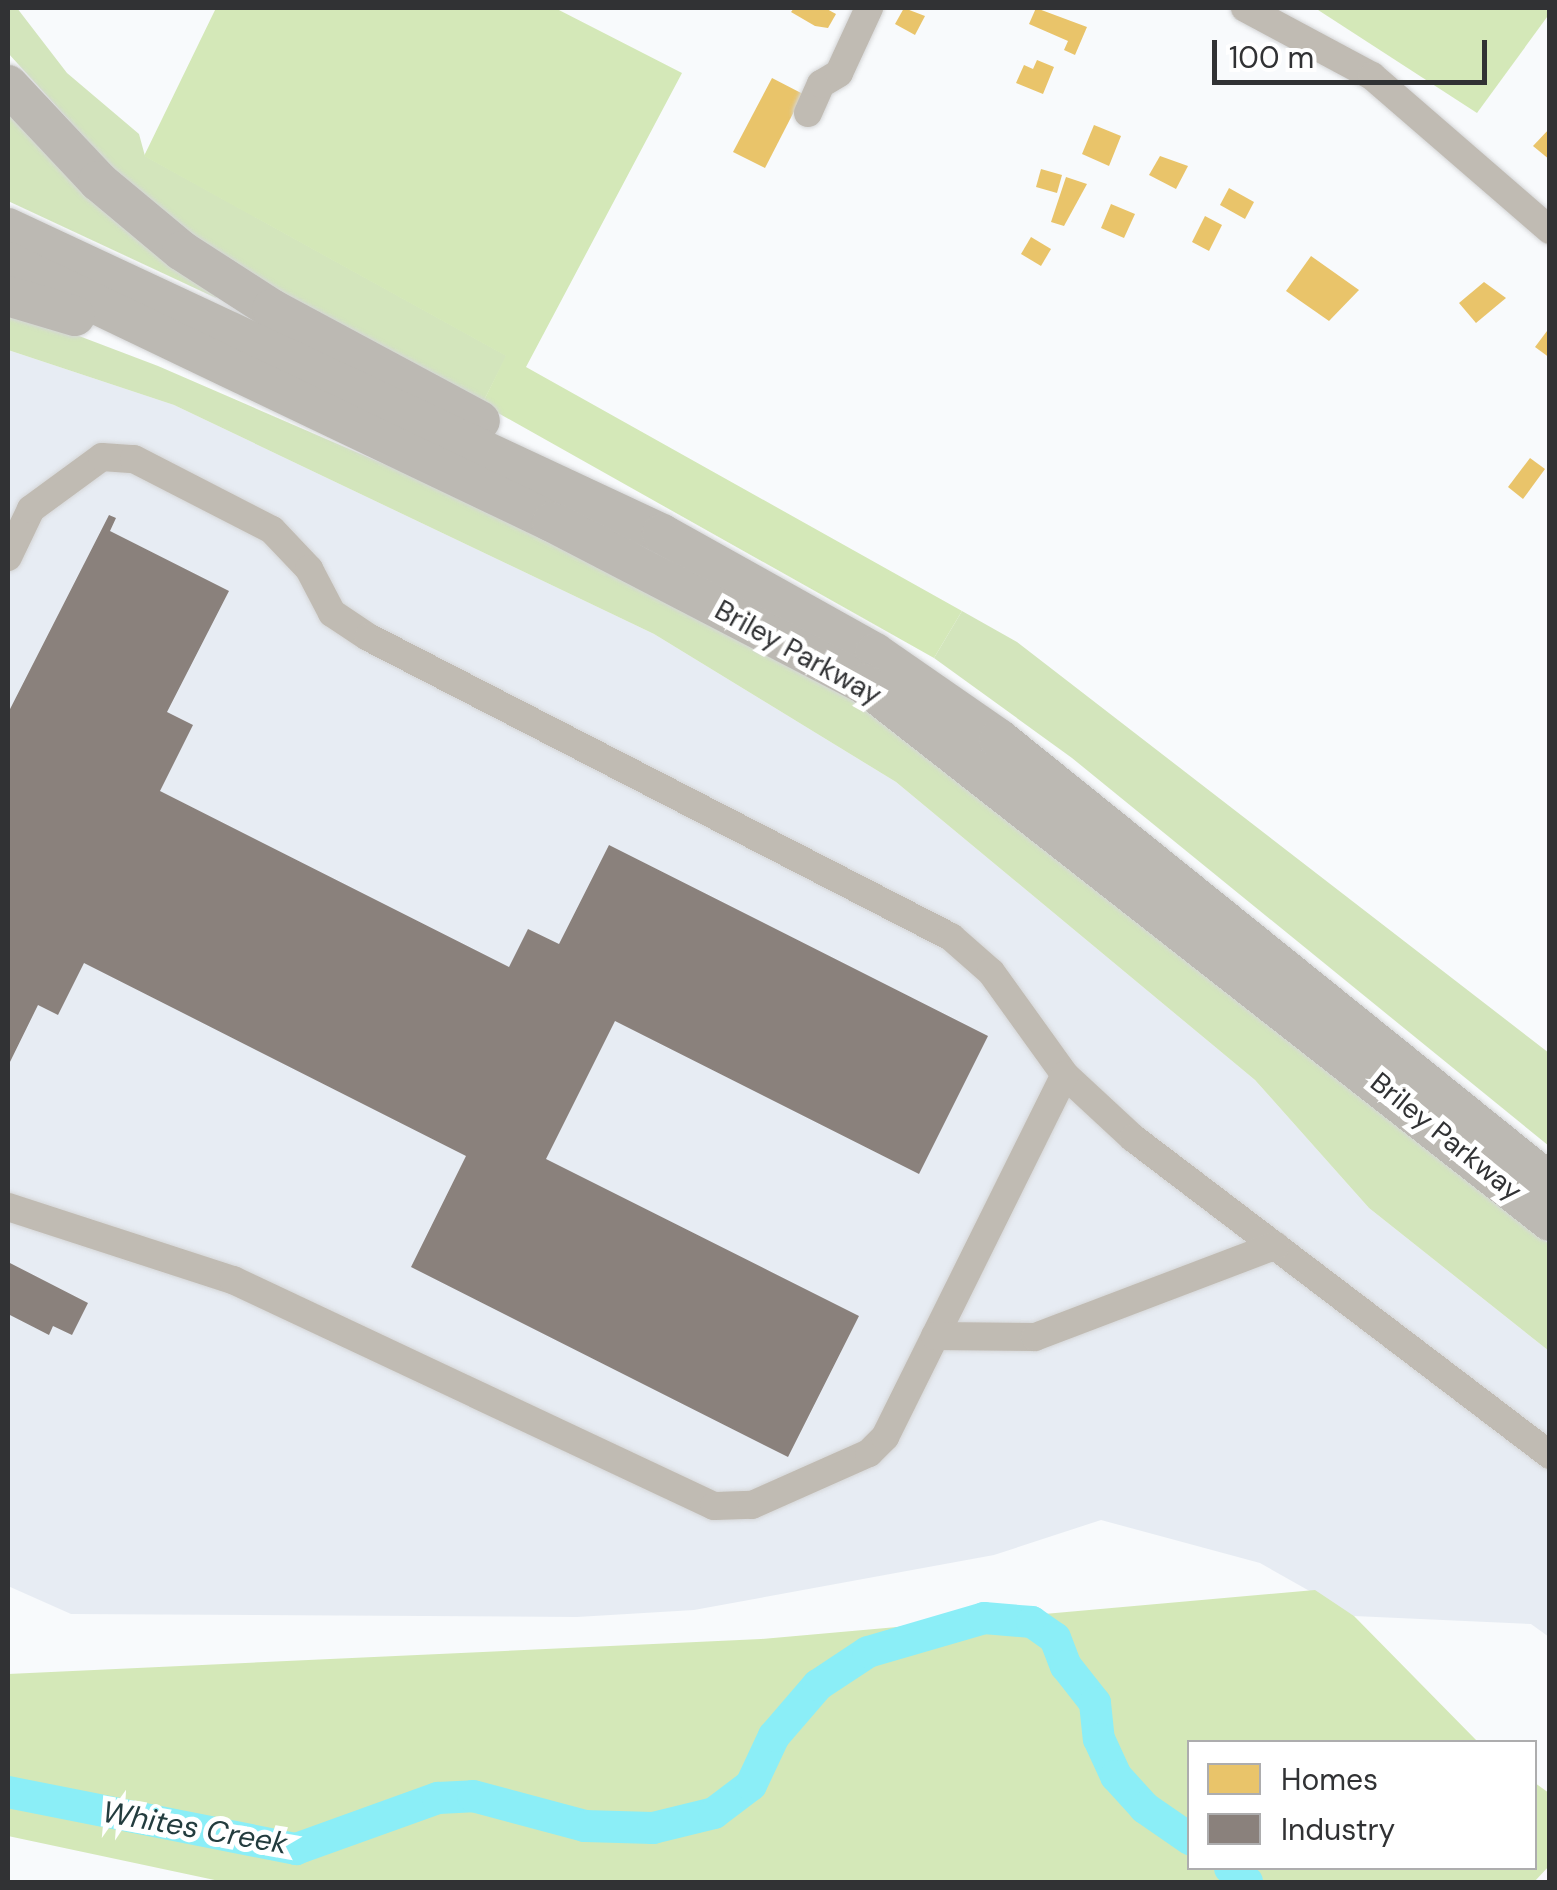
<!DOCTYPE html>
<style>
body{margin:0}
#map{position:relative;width:1557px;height:1890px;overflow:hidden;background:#f8fafc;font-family:"DM Sans",sans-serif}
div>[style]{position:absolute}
.built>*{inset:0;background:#e7ecf3}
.green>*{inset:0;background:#d3e5bc}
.forest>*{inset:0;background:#d4e8b8}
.homes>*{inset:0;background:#e9c46a}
.industry>*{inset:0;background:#8a817c}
.river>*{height:32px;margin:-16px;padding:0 16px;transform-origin:16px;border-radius:16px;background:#8beef7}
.roads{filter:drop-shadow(0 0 2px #d5d6d7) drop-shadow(0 0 2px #d5d6d7)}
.minor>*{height:28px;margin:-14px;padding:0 14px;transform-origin:14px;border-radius:14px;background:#c0bbb3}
.highway>*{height:40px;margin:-20px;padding:0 20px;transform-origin:20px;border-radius:20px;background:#bcb9b3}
span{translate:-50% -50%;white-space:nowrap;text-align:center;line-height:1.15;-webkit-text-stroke:10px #fff;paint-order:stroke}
.street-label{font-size:28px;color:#313234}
.water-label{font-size:30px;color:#233c3e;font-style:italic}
.frame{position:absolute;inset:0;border:10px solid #313234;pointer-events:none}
.legend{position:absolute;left:1187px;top:1740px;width:350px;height:130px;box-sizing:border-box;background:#fff;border:2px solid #adadae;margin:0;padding:12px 18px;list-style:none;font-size:30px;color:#313234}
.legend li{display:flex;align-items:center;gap:20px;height:50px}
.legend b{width:50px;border:2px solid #adadae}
.scale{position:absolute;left:1212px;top:40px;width:275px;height:45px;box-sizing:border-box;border:5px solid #313234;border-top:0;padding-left:12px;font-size:30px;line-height:35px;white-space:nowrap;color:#313234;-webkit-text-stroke:8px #fff;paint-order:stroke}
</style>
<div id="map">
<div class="built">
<i style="clip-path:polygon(8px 350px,174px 405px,654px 634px,896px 782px,1255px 1080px,1369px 1208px,1549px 1351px,1549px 1637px,1531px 1624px,1354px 1616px,1260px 1563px,1101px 1520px,994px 1555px,694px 1610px,577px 1617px,71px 1614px,8px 1586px)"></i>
</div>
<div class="green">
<i style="clip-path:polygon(8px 8px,17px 8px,67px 73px,139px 134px,145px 156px,507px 356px,482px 404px,257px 282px,183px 231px,116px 172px,8px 53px)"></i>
<i style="clip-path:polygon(8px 100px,223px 289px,216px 298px,8px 201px)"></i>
<i style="clip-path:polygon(8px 309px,158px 366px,520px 523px,757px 638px,1001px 796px,1549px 1244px,1549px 1351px,1369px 1208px,1255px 1080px,896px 782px,654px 634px,174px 405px,8px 350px)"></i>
<i style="clip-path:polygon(962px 611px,1017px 642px,1549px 1053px,1549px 1146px,1072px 758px,934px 658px)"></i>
</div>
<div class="forest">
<i style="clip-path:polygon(216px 8px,555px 8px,682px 73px,526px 367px,962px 611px,934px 658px,482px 404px,506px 356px,144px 156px)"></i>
<i style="clip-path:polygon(1315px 8px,1549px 8px,1550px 13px,1477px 113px)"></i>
<i style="clip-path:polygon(1315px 1590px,1354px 1616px,1478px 1742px,1190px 1742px,1190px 1868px,1534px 1868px,1535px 1783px,1549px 1793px,1550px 1865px,1534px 1882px,224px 1882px,8px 1836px,8px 1674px,761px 1639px)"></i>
</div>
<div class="homes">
<i style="clip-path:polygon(794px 8px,825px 8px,836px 14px,828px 28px,815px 26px,791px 12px)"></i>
<i style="clip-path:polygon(904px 8px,925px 16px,915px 35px,895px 24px)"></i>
<i style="clip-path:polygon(1036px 8px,1087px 27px,1075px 55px,1064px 50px,1068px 41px,1029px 24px)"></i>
<i style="clip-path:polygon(1037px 60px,1054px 67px,1043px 94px,1016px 83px,1024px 65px,1033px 69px)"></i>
<i style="clip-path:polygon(772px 78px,803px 94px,765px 168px,733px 152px)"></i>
<i style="clip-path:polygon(1094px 125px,1121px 136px,1109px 166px,1082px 154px)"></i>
<i style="clip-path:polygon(1550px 128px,1550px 160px,1533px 146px)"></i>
<i style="clip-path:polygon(1160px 156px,1188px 166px,1176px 189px,1149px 175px)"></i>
<i style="clip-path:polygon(1041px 169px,1062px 175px,1057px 193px,1036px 187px)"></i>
<i style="clip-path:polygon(1066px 177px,1087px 184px,1064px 226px,1051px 222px)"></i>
<i style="clip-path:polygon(1229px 188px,1254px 202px,1245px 219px,1220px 205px)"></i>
<i style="clip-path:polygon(1111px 204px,1135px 214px,1124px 238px,1101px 228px)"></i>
<i style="clip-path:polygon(1205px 216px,1222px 225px,1209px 251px,1192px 242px)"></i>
<i style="clip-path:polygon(1031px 237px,1051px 249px,1041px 266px,1021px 254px)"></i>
<i style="clip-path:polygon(1311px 256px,1359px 290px,1329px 321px,1286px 291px)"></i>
<i style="clip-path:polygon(1484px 282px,1506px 298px,1476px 323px,1459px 303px)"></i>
<i style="clip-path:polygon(1550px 327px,1550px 358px,1535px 347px)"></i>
<i style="clip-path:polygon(1530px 458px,1545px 469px,1523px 499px,1508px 487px)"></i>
</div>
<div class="industry">
<i style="clip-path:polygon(109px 515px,116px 518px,110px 531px,229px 591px,167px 712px,193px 725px,160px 791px,509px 967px,528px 929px,559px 944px,609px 845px,988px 1036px,919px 1174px,615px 1021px,546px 1159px,859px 1316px,788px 1457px,411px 1267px,466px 1156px,84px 963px,58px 1015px,38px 1005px,8px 1066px,8px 713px)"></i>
<i style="clip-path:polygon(8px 1262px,88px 1303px,72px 1335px,53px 1326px,49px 1335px,8px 1314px)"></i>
</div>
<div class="river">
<i style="left:8px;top:1792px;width:294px;rotate:11.2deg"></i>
<i style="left:296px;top:1849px;width:151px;rotate:-19.8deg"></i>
<i style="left:438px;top:1798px;width:35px;rotate:-3deg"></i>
<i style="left:473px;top:1796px;width:116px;rotate:15deg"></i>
<i style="left:585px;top:1826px;width:68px;rotate:1.7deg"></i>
<i style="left:653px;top:1828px;width:63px;rotate:-13.8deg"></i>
<i style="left:714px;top:1813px;width:46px;rotate:-37.1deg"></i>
<i style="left:751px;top:1785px;width:54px;rotate:-64.9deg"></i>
<i style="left:774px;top:1736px;width:67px;rotate:-49.2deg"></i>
<i style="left:818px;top:1685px;width:60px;rotate:-33.4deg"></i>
<i style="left:868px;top:1652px;width:121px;rotate:-16.3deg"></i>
<i style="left:984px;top:1618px;width:48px;rotate:4.8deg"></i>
<i style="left:1032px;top:1622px;width:28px;rotate:35deg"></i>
<i style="left:1055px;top:1638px;width:30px;rotate:69deg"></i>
<i style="left:1066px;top:1666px;width:47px;rotate:51.9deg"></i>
<i style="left:1095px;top:1703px;width:36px;rotate:84deg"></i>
<i style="left:1099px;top:1739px;width:41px;rotate:65.3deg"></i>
<i style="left:1116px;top:1776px;width:43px;rotate:47.8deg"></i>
<i style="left:1145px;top:1808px;width:55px;rotate:34.6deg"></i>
<i style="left:1230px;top:1868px;width:22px;rotate:39deg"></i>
</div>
<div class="roads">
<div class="minor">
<i style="left:1245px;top:8px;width:144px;rotate:28.2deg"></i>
<i style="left:1372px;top:76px;width:235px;rotate:40.9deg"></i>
<i style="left:808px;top:113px;width:32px;rotate:-66deg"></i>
<i style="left:821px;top:84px;width:21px;rotate:-31deg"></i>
<i style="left:839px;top:73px;width:72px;rotate:-65.2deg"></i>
<i style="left:8px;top:557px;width:53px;rotate:-64.4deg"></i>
<i style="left:31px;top:509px;width:88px;rotate:-36.2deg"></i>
<i style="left:102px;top:457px;width:32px;rotate:4deg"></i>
<i style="left:134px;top:459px;width:155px;rotate:27.2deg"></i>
<i style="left:272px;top:530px;width:54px;rotate:46.5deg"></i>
<i style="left:309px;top:569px;width:50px;rotate:62.4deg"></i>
<i style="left:332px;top:613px;width:43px;rotate:33.7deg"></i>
<i style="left:368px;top:637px;width:656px;rotate:27.23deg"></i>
<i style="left:951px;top:937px;width:53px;rotate:41.2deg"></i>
<i style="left:991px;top:972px;width:127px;rotate:54.3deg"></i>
<i style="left:1065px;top:1075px;width:93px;rotate:42.8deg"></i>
<i style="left:1133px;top:1138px;width:524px;rotate:37.24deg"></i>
<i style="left:8px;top:1207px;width:237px;rotate:18deg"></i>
<i style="left:233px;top:1280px;width:531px;rotate:25.17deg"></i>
<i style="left:714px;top:1506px;width:38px;rotate:-2deg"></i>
<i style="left:752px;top:1505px;width:128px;rotate:-24deg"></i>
<i style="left:869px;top:1453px;width:23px;rotate:-45deg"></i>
<i style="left:885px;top:1437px;width:404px;rotate:-63.6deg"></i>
<i style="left:935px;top:1336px;width:100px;rotate:0.6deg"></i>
<i style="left:1035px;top:1337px;width:257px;rotate:-20.8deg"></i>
</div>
<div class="highway">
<i style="left:8px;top:85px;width:132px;rotate:46.8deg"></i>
<i style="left:98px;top:181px;width:109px;rotate:39.8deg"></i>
<i style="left:182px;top:251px;width:107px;rotate:32.8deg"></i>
<i style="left:272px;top:309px;width:236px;rotate:28.3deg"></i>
<i style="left:8px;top:228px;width:722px;rotate:25.07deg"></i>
<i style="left:662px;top:534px;width:244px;rotate:29.2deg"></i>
<i style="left:875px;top:653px;width:151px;rotate:34.7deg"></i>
<i style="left:999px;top:739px;width:708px;rotate:38.86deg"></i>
<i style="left:8px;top:262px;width:603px;rotate:25.55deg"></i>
<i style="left:552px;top:522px;width:352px;rotate:27.4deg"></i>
<i style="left:864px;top:684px;width:871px;rotate:38.05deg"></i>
<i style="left:8px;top:296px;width:70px;rotate:16.6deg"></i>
</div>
</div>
<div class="street-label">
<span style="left:798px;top:653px;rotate:29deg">Briley Parkway</span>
<span style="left:1446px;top:1137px;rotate:39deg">Briley Parkway</span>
</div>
<div class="water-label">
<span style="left:195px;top:1828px;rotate:10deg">Whites Creek</span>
</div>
<div class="frame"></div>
<ul class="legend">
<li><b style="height:28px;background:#e9c46a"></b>Homes</li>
<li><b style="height:28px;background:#8a817c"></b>Industry</li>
</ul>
<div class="scale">100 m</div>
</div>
